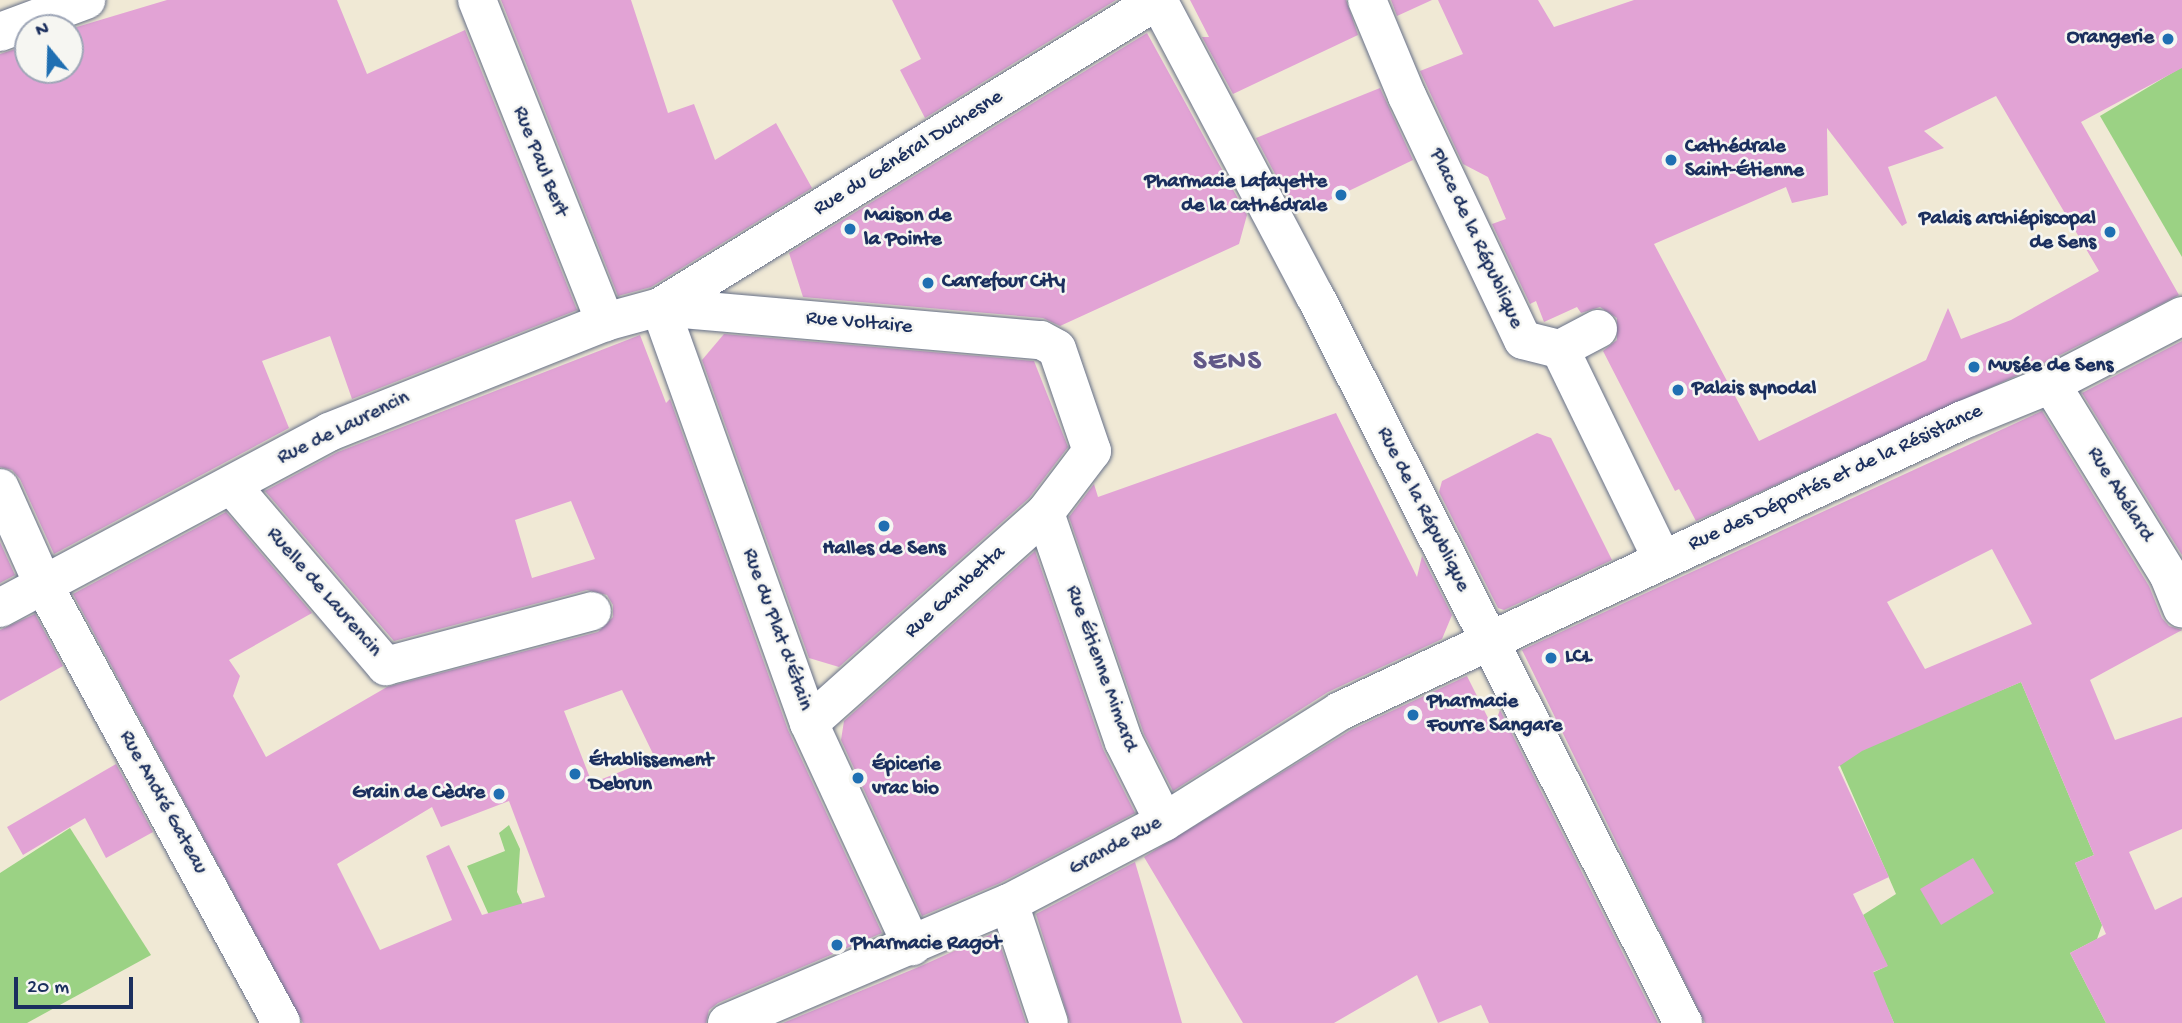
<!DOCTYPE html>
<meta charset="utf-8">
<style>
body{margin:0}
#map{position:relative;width:2182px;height:1023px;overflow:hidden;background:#f0e9d5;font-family:"Gochi Hand",sans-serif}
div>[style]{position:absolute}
.green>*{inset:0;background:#9bd284}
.building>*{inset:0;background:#e2a3d5}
.roads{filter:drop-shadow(0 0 2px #667088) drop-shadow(0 0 2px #667088)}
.minor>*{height:38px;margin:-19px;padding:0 19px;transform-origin:19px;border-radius:19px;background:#fff}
.dots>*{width:19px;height:19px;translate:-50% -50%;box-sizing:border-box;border:4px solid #f6f6f2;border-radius:50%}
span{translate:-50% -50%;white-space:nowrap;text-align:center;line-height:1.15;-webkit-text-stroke:5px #f6f6f2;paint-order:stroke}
.poi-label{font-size:21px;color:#1b2f5e;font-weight:700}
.right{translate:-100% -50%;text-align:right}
.left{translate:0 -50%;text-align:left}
.street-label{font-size:21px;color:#1b2f5e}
.district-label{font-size:28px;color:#615888;font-weight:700;letter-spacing:2px}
.north{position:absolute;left:14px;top:14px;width:70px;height:70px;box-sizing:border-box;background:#f6f6f2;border:2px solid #9ea6b7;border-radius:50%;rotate:341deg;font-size:19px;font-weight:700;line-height:28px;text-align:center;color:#1b2f5e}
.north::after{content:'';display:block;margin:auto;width:24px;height:32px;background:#1f6fb2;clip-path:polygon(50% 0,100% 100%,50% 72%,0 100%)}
.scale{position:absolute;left:14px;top:977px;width:119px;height:32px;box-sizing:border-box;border:4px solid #1b2f5e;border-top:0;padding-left:9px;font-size:21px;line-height:24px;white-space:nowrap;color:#1b2f5e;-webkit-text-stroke:5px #f6f6f2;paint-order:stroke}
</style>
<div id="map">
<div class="green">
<i style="clip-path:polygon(2182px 67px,2182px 257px,2100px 116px)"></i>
<i style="clip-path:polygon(2021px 682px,2094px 855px,2075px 863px,2102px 925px,2097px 939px,2070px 953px,2106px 1023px,1894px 1023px,1872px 973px,1887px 966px,1863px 915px,1896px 894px,1837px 759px)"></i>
<i style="clip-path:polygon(509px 825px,520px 849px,517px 892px,533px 927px,501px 942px,467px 866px,505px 851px,499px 833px)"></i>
<i style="clip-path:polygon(70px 828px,151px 955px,27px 1023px,0 1023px,0 873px)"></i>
</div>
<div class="building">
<i style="clip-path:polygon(167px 0,337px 0,367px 74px,465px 30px,577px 310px,352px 399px,330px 336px,262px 361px,289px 428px,54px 554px,20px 479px,12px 470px,0 467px,0 54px,28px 45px,28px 70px,70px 70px,70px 29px)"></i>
<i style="clip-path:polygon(501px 0,631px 0,668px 113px,694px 104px,715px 160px,776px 123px,812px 188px,651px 287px,618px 296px)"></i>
<i style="clip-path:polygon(892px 0,1116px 0,925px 118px,900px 70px,921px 59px)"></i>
<i style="clip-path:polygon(1190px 0,1346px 0,1358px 35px,1233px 94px,1202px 37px,1209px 37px)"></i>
<i style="clip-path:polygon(1391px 0,1432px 0,1397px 16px)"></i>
<i style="clip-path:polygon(evenodd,1438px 0,1538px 0,1554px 27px,1634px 0,2182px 0,2182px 68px,2081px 122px,2179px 295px,2042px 364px,1696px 521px,1679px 489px,1675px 491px,1603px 351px,1617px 340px,1617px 318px,1600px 307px,1581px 313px,1577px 307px,1544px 322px,1536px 301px,1530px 304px,1492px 224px,1506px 219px,1488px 177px,1463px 164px,1420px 71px,1463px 54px,1438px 0,1996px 96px,2099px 271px,2011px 320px,1961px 339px,1948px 308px,1926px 360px,1759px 441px,1654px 244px,1786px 187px,1792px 203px,1828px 195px,1827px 128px,1902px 226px,1907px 223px,1888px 167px,1944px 148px,1924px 131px,1996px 96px)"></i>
<i style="clip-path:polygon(1147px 33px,1247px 215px,1239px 244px,1060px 326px,1043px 318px,803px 297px,789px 253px)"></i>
<i style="clip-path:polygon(1380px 88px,1413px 160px,1305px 212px,1292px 206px,1256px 138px)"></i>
<i style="clip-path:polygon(724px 334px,1034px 361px,1068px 447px,1029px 498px,839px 667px,809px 658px,702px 360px)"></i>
<i style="clip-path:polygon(evenodd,640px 335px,666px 403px,670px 399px,788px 730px,882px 933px,718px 1003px,709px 1010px,706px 1023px,303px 1023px,73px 594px,226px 512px,312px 613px,229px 660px,240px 676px,233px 696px,266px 757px,387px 687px,598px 632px,613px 617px,613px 605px,607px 595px,587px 590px,394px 641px,265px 491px,338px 452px,640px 335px,571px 501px,595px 559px,532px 578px,515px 520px,571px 501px,640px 335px,622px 690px,655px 758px,592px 783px,564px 711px,622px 690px,640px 335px,509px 801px,545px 897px,482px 915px,449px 845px,426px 856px,452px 920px,380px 950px,337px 864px,432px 807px,441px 827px,509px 801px)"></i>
<i style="clip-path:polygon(2182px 341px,2182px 555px,2082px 393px)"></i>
<i style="clip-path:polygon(evenodd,2042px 411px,2149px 586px,2162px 618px,2169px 626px,2182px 630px,2090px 680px,2115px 740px,2182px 717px,2182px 829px,2129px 852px,2155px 910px,2182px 897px,2182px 1023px,2106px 1023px,2070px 953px,2106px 934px,2075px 863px,2094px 855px,2021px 682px,1862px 751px,1838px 767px,1889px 877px,1853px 894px,1888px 966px,1873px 972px,1894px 1023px,1705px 1023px,1522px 650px,2042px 411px,1992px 549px,2032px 624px,1925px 669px,1887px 602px,1992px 549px)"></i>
<i style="clip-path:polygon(1336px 413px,1417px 577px,1422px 556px,1452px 615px,1442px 639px,1328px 692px,1173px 791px,1144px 734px,1069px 517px,1094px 484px,1098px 497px)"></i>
<i style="clip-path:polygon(1537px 433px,1551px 438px,1612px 560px,1504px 610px,1498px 608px,1439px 492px,1442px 481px)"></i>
<i style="clip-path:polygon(0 542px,15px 575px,0 583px)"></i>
<i style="clip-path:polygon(1035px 551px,1103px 749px,1135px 813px,1000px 883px,922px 916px,841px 740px,844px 721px)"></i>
<i style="clip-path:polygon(35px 614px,63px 666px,0 701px,0 630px)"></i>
<i style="clip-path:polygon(1467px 676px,1493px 728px,1500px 710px,1658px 1023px,1489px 1023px,1481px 1005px,1438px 1023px,1417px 975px,1334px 1023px,1243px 1023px,1144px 857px,1351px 730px)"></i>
<i style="clip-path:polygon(116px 764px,153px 832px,106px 858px,85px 818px,23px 855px,7px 827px)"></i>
<i style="clip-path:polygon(1973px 858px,1994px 893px,1941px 925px,1920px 889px)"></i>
<i style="clip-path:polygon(1135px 862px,1182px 1023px,1070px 1023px,1036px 914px)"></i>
<i style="clip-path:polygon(996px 932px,1026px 1023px,783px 1023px,921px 966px)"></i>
</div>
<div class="roads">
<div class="minor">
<i style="left:477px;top:0;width:347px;rotate:68.3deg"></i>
<i style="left:1158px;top:0;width:335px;rotate:62.1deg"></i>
<i style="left:1315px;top:296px;width:815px;rotate:63.15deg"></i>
<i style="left:1367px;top:0;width:104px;rotate:67.4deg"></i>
<i style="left:1407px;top:96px;width:270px;rotate:64.6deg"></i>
<i style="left:1523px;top:340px;width:38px;rotate:14deg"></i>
<i style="left:0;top:32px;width:92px;rotate:-20.4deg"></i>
<i style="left:660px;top:307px;width:382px;rotate:5deg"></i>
<i style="left:1041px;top:340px;width:18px;rotate:29deg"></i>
<i style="left:1057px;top:349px;width:108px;rotate:71.1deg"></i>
<i style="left:1092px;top:451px;width:78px;rotate:127.2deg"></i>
<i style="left:1045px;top:513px;width:316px;rotate:138.3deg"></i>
<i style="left:660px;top:307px;width:442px;rotate:70.3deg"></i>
<i style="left:809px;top:723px;width:246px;rotate:65.2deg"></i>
<i style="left:1598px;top:329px;width:43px;rotate:152.2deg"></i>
<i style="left:1560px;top:349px;width:233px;rotate:64.1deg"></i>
<i style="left:2051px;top:384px;width:225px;rotate:58.4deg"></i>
<i style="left:2169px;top:576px;width:35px;rotate:68deg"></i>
<i style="left:232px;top:486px;width:237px;rotate:49.5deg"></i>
<i style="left:386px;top:666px;width:213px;rotate:-14.9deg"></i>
<i style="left:0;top:488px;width:105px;rotate:65.9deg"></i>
<i style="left:43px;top:584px;width:499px;rotate:61.5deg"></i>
<i style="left:1045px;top:513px;width:242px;rotate:71deg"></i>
<i style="left:1124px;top:742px;width:89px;rotate:63.4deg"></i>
<i style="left:0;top:608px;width:373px;rotate:-28.1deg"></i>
<i style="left:329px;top:432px;width:297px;rotate:-21.7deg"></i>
<i style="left:605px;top:322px;width:57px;rotate:-15.3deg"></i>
<i style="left:660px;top:307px;width:585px;rotate:-31.65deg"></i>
<i style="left:1009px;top:903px;width:126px;rotate:71.6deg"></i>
<i style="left:727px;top:1023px;width:306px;rotate:-23.1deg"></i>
<i style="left:1009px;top:903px;width:175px;rotate:-27.6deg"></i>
<i style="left:1164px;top:822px;width:208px;rotate:-32.2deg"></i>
<i style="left:1340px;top:711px;width:688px;rotate:-25.04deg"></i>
<i style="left:1963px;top:420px;width:95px;rotate:-22.2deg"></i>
<i style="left:2051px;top:384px;width:148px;rotate:-27.4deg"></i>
</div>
</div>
<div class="dots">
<i style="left:2168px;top:39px;background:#1f6fb2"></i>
<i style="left:1671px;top:160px;background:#1f6fb2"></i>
<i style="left:1341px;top:195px;background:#1f6fb2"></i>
<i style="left:850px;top:229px;background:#1f6fb2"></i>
<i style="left:2110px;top:232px;background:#1f6fb2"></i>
<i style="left:928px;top:283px;background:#1f6fb2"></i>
<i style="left:1974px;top:367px;background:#1f6fb2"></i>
<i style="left:1678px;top:390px;background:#1f6fb2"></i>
<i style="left:884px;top:526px;background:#1f6fb2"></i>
<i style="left:1551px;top:658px;background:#1f6fb2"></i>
<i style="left:1413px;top:715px;background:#1f6fb2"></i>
<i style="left:575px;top:774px;background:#1f6fb2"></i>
<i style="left:858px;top:778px;background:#1f6fb2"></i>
<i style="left:499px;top:794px;background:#1f6fb2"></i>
<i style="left:837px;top:945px;background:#1f6fb2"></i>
</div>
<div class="poi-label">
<span class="right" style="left:2154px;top:39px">Orangerie</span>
<span class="left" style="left:1685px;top:160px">Cathédrale<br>Saint-Étienne</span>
<span class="right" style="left:1327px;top:195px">Pharmacie Lafayette<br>de la cathédrale</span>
<span class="left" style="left:864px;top:229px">Maison de<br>la Pointe</span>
<span class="right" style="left:2096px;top:232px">Palais archiépiscopal<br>de Sens</span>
<span class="left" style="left:942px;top:283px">Carrefour City</span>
<span class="left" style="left:1988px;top:367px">Musée de Sens</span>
<span class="left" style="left:1692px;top:390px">Palais synodal</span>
<span style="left:884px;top:550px">Halles de Sens</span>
<span class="left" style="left:1565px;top:658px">LCL</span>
<span class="left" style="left:1427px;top:715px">Pharmacie<br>Fourre Sangare</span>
<span class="left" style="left:589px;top:774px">Établissement<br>Debrun</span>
<span class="left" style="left:872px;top:778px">Épicerie<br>vrac bio</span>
<span class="right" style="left:485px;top:794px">Grain de Cèdre</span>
<span class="left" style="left:851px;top:945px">Pharmacie Ragot</span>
</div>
<div class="street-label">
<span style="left:909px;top:154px;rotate:-32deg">Rue du Général Duchesne</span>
<span style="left:539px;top:162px;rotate:68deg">Rue Paul Bert</span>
<span style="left:1475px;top:239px;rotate:65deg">Place de la République</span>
<span style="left:859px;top:324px;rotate:5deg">Rue Voltaire</span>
<span style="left:344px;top:429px;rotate:-26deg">Rue de Laurencin</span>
<span style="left:1836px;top:479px;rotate:-25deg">Rue des Déportés et de la Résistance</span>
<span style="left:2119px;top:495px;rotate:58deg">Rue Abélard</span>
<span style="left:1422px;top:510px;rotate:63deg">Rue de la République</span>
<span style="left:323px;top:593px;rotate:49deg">Ruelle de Laurencin</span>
<span style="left:956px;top:593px;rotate:-42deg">Rue Gambetta</span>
<span style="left:776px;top:630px;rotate:70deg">Rue du Plat d'Étain</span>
<span style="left:1100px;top:669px;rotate:70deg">Rue Étienne Mimard</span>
<span style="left:162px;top:803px;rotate:61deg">Rue André Gateau</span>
<span style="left:1116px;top:847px;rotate:-29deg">Grande Rue</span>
</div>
<div class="district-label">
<span style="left:1228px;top:363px">SENS</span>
</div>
<div class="north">N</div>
<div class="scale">20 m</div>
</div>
